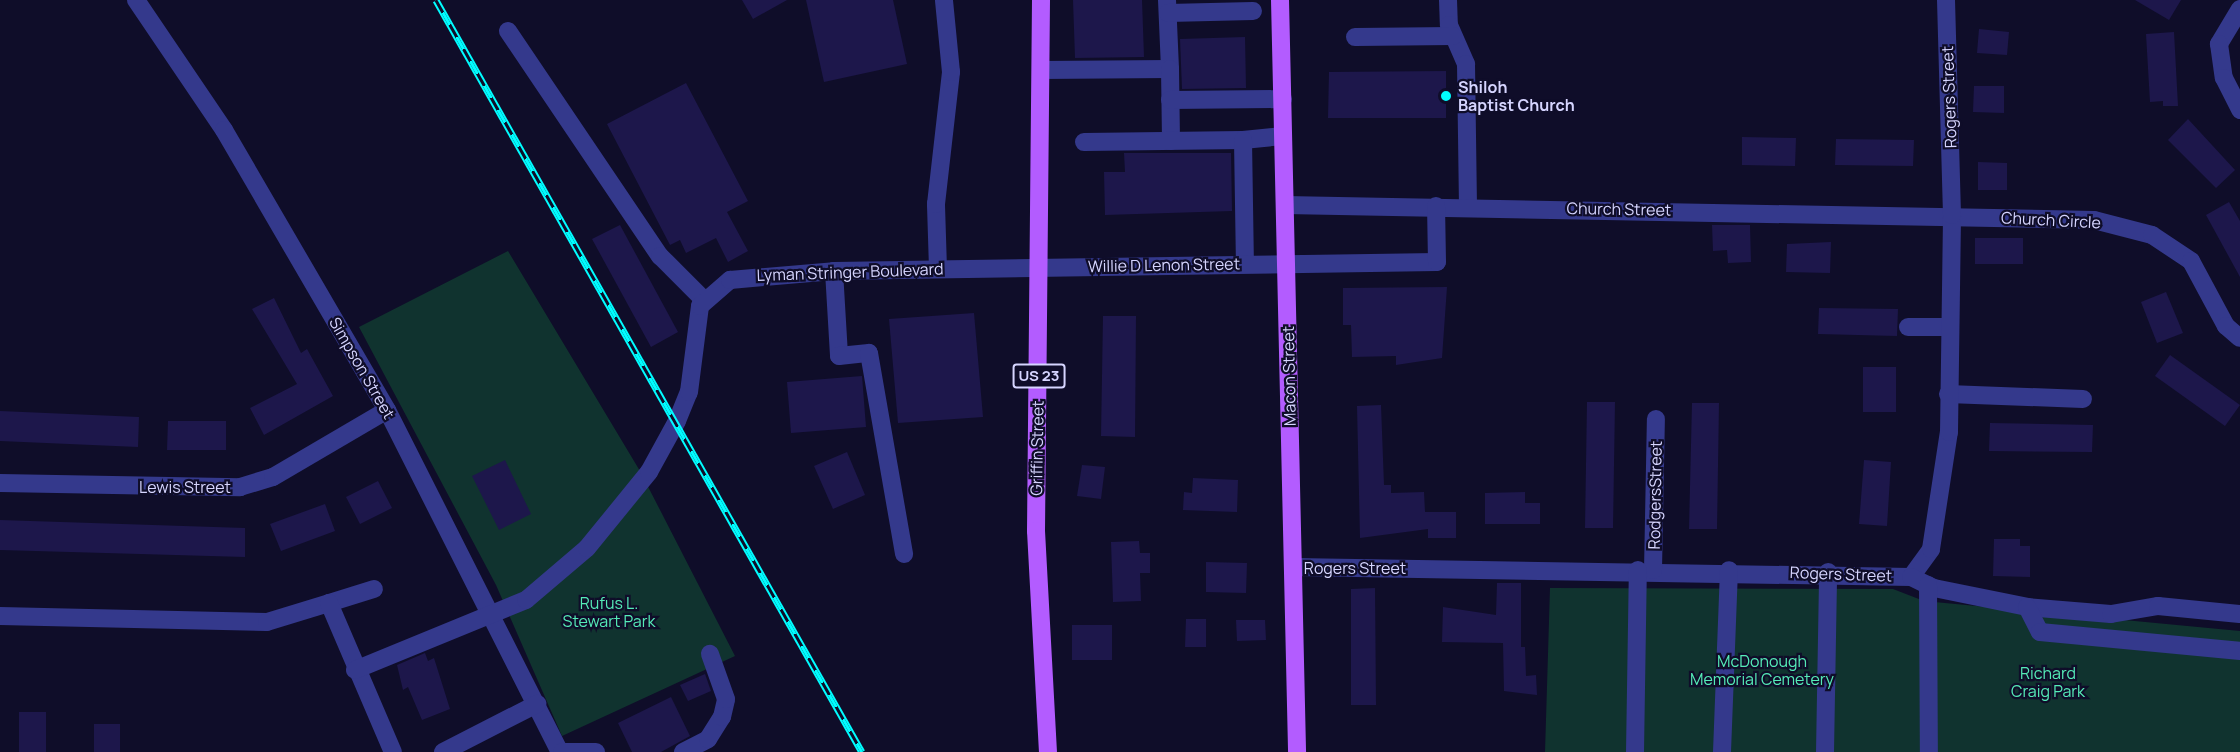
<!DOCTYPE html>
<style>
body{margin:0}
#map{position:relative;width:2240px;height:752px;overflow:hidden;background:#0f0d29;font-family:Manrope,sans-serif}
div>[style]{position:absolute}
.green>*{inset:0;background:#10332f}
.building>*{inset:0;background:#1d174b}
.minor>*{height:18px;margin:-9px;padding:0 9px;transform-origin:9px;border-radius:9px;background:#34398c}
.major>*{height:18px;margin:-9px;padding:0 9px;transform-origin:9px;border-radius:9px;background:#b35cff}
.rail>*{height:7px;margin-top:-3.5px;transform-origin:0;background:repeating-linear-gradient(90deg,#0f0d29 0 14px,#01fdff 0 28px);box-sizing:border-box;border-block:2px solid #01fdff}
.dots>*{width:16px;height:16px;translate:-50% -50%;box-sizing:border-box;border:3px solid #0f0d29;border-radius:50%}
span{translate:-50% -50%;white-space:nowrap;text-align:center;line-height:1.15;-webkit-text-stroke:4.5px #0f0d29;paint-order:stroke}
.shield-label span{padding:2px 4px;background:#0f0d29;border:2px solid;border-radius:4px;-webkit-text-stroke-width:0}
.shield-label{font-size:15px;color:#d6d5ff;font-weight:700}
.poi-label{font-size:16px;color:#d6d5ff;font-weight:700}
.left{translate:0 -50%;text-align:left}
.street-label{font-size:16px;color:#d6d5ff}
.park-label{font-size:16px;color:#55ebb7}
</style>
<div id="map">
<div class="green">
<i style="clip-path:polygon(508px 251px,640px 471px,735px 656px,562px 736px,496px 585px,359px 327px)"></i>
<i style="clip-path:polygon(1550px 588px,1893px 589px,1924px 601px,2240px 631px,2240px 752px,1545px 752px)"></i>
</div>
<div class="building">
<i style="clip-path:polygon(742px 0,787px 0,753px 19px)"></i>
<i style="clip-path:polygon(806px 0,893px 0,907px 64px,824px 82px)"></i>
<i style="clip-path:polygon(1073px 0,1142px 0,1144px 57px,1075px 58px)"></i>
<i style="clip-path:polygon(2135px 0,2181px 0,2169px 20px)"></i>
<i style="clip-path:polygon(1979px 29px,2009px 32px,2007px 55px,1977px 53px)"></i>
<i style="clip-path:polygon(2174px 32px,2178px 106px,2163px 106px,2163px 101px,2150px 102px,2146px 34px)"></i>
<i style="clip-path:polygon(1245px 37px,1246px 88px,1182px 89px,1180px 39px)"></i>
<i style="clip-path:polygon(1446px 71px,1446px 118px,1328px 118px,1329px 72px)"></i>
<i style="clip-path:polygon(686px 83px,748px 201px,727px 212px,748px 251px,728px 262px,716px 238px,686px 253px,680px 240px,670px 245px,607px 124px)"></i>
<i style="clip-path:polygon(1974px 86px,2004px 86px,2004px 113px,1973px 112px)"></i>
<i style="clip-path:polygon(2188px 119px,2235px 170px,2216px 188px,2168px 140px)"></i>
<i style="clip-path:polygon(1742px 137px,1796px 138px,1795px 166px,1742px 165px)"></i>
<i style="clip-path:polygon(1836px 139px,1914px 140px,1913px 166px,1835px 165px)"></i>
<i style="clip-path:polygon(1124px 153px,1231px 153px,1232px 211px,1105px 215px,1104px 172px,1125px 172px)"></i>
<i style="clip-path:polygon(1978px 162px,2007px 163px,2007px 190px,1978px 190px)"></i>
<i style="clip-path:polygon(2229px 202px,2240px 221px,2240px 277px,2206px 215px)"></i>
<i style="clip-path:polygon(620px 225px,678px 332px,651px 347px,592px 239px)"></i>
<i style="clip-path:polygon(1712px 225px,1750px 225px,1751px 262px,1728px 263px,1727px 250px,1713px 251px)"></i>
<i style="clip-path:polygon(1975px 238px,2023px 238px,2023px 264px,1975px 264px)"></i>
<i style="clip-path:polygon(1831px 242px,1830px 273px,1786px 272px,1787px 244px)"></i>
<i style="clip-path:polygon(1447px 287px,1442px 358px,1396px 365px,1396px 356px,1352px 357px,1351px 325px,1343px 325px,1343px 288px)"></i>
<i style="clip-path:polygon(2166px 292px,2183px 333px,2157px 343px,2141px 302px)"></i>
<i style="clip-path:polygon(274px 298px,301px 353px,307px 349px,333px 396px,264px 435px,250px 408px,297px 384px,252px 309px)"></i>
<i style="clip-path:polygon(1819px 308px,1898px 309px,1897px 336px,1818px 334px)"></i>
<i style="clip-path:polygon(974px 313px,983px 417px,898px 423px,889px 319px)"></i>
<i style="clip-path:polygon(1103px 316px,1136px 316px,1135px 437px,1101px 436px)"></i>
<i style="clip-path:polygon(2170px 355px,2240px 405px,2225px 426px,2155px 376px)"></i>
<i style="clip-path:polygon(1863px 367px,1896px 367px,1896px 412px,1863px 412px)"></i>
<i style="clip-path:polygon(862px 376px,866px 427px,791px 433px,787px 382px)"></i>
<i style="clip-path:polygon(1587px 402px,1615px 402px,1613px 528px,1585px 528px)"></i>
<i style="clip-path:polygon(1692px 403px,1719px 403px,1717px 529px,1689px 529px)"></i>
<i style="clip-path:polygon(1381px 405px,1384px 485px,1391px 485px,1391px 493px,1424px 492px,1425px 512px,1456px 512px,1456px 538px,1428px 538px,1428px 529px,1360px 538px,1357px 406px)"></i>
<i style="clip-path:polygon(0 411px,139px 417px,138px 447px,0 441px)"></i>
<i style="clip-path:polygon(168px 421px,226px 421px,226px 450px,167px 450px)"></i>
<i style="clip-path:polygon(1990px 423px,2093px 425px,2092px 452px,1989px 451px)"></i>
<i style="clip-path:polygon(847px 452px,865px 495px,833px 509px,814px 466px)"></i>
<i style="clip-path:polygon(505px 460px,531px 514px,499px 530px,472px 476px)"></i>
<i style="clip-path:polygon(1864px 460px,1891px 462px,1887px 526px,1859px 524px)"></i>
<i style="clip-path:polygon(1082px 465px,1105px 467px,1101px 499px,1077px 496px)"></i>
<i style="clip-path:polygon(1193px 478px,1238px 480px,1237px 512px,1183px 510px,1184px 492px,1192px 493px)"></i>
<i style="clip-path:polygon(378px 481px,392px 508px,360px 524px,346px 497px)"></i>
<i style="clip-path:polygon(1525px 492px,1525px 503px,1540px 503px,1540px 524px,1485px 524px,1485px 493px)"></i>
<i style="clip-path:polygon(325px 504px,335px 531px,281px 551px,270px 524px)"></i>
<i style="clip-path:polygon(0 520px,245px 528px,245px 557px,0 550px)"></i>
<i style="clip-path:polygon(1994px 539px,2020px 539px,2020px 546px,2030px 546px,2030px 577px,1993px 576px)"></i>
<i style="clip-path:polygon(1139px 541px,1140px 553px,1150px 553px,1150px 573px,1140px 573px,1141px 601px,1113px 602px,1111px 542px)"></i>
<i style="clip-path:polygon(1206px 562px,1247px 563px,1246px 593px,1206px 592px)"></i>
<i style="clip-path:polygon(1497px 583px,1521px 583px,1521px 647px,1525px 647px,1526px 676px,1536px 675px,1537px 695px,1504px 691px,1503px 643px,1442px 642px,1443px 607px,1496px 615px)"></i>
<i style="clip-path:polygon(1375px 588px,1376px 705px,1351px 705px,1351px 589px)"></i>
<i style="clip-path:polygon(1186px 619px,1206px 619px,1206px 647px,1185px 647px)"></i>
<i style="clip-path:polygon(1236px 620px,1265px 620px,1266px 640px,1237px 641px)"></i>
<i style="clip-path:polygon(1072px 625px,1112px 625px,1112px 660px,1072px 660px)"></i>
<i style="clip-path:polygon(425px 653px,428px 661px,434px 658px,450px 709px,422px 720px,408px 687px,403px 690px,397px 665px)"></i>
<i style="clip-path:polygon(705px 674px,711px 691px,688px 701px,680px 685px)"></i>
<i style="clip-path:polygon(671px 697px,690px 736px,661px 752px,632px 752px,618px 723px)"></i>
<i style="clip-path:polygon(19px 712px,46px 712px,46px 752px,19px 752px)"></i>
<i style="clip-path:polygon(94px 724px,120px 724px,120px 752px,94px 752px)"></i>
</div>
<div class="minor">
<i style="left:136px;top:0;width:157px;rotate:55.9deg"></i>
<i style="left:224px;top:130px;width:324px;rotate:59.8deg"></i>
<i style="left:387px;top:410px;width:383px;rotate:63.2deg"></i>
<i style="left:1167px;top:0;width:69px;rotate:87.5deg"></i>
<i style="left:1448px;top:0;width:25px;rotate:88deg"></i>
<i style="left:1449px;top:25px;width:43px;rotate:66.4deg"></i>
<i style="left:1466px;top:64px;width:142px;rotate:89.2deg"></i>
<i style="left:2240px;top:9px;width:41px;rotate:121deg"></i>
<i style="left:2219px;top:44px;width:34px;rotate:82deg"></i>
<i style="left:2224px;top:78px;width:36px;rotate:63deg"></i>
<i style="left:1168px;top:13px;width:85px;rotate:-1.3deg"></i>
<i style="left:508px;top:31px;width:272px;rotate:56deg"></i>
<i style="left:660px;top:256px;width:62px;rotate:45deg"></i>
<i style="left:1355px;top:37px;width:98px;rotate:-0.6deg"></i>
<i style="left:1041px;top:70px;width:129px;rotate:-0.4deg"></i>
<i style="left:1170px;top:69px;width:72px;rotate:89.2deg"></i>
<i style="left:1170px;top:100px;width:113px;rotate:-0.5deg"></i>
<i style="left:1243px;top:140px;width:40px;rotate:-5.7deg"></i>
<i style="left:1084px;top:142px;width:159px;rotate:-0.7deg"></i>
<i style="left:1243px;top:140px;width:124px;rotate:89.1deg"></i>
<i style="left:1285px;top:205px;width:809px;rotate:1.06deg"></i>
<i style="left:2094px;top:220px;width:60px;rotate:14.5deg"></i>
<i style="left:2152px;top:235px;width:47px;rotate:33.7deg"></i>
<i style="left:2191px;top:261px;width:74px;rotate:61.7deg"></i>
<i style="left:2226px;top:326px;width:18px;rotate:41deg"></i>
<i style="left:938px;top:269px;width:65px;rotate:-91.8deg"></i>
<i style="left:936px;top:204px;width:133px;rotate:-83.5deg"></i>
<i style="left:951px;top:72px;width:72px;rotate:-95.6deg"></i>
<i style="left:834px;top:271px;width:85px;rotate:86.6deg"></i>
<i style="left:839px;top:356px;width:30px;rotate:-6deg"></i>
<i style="left:869px;top:353px;width:204px;rotate:80.1deg"></i>
<i style="left:1908px;top:327px;width:42px"></i>
<i style="left:1948px;top:394px;width:135px;rotate:2.1deg"></i>
<i style="left:0;top:483px;width:240px;rotate:1deg"></i>
<i style="left:240px;top:487px;width:34px;rotate:-17deg"></i>
<i style="left:273px;top:477px;width:132px;rotate:-30.4deg"></i>
<i style="left:1294px;top:567px;width:617px;rotate:0.93deg"></i>
<i style="left:1911px;top:577px;width:34px;rotate:-54deg"></i>
<i style="left:1931px;top:549px;width:118px;rotate:-81.3deg"></i>
<i style="left:1949px;top:432px;width:217px;rotate:-89.2deg"></i>
<i style="left:1952px;top:215px;width:215px;rotate:-91.6deg"></i>
<i style="left:1653px;top:570px;width:151px;rotate:-88.9deg"></i>
<i style="left:1911px;top:577px;width:25px;rotate:26deg"></i>
<i style="left:1934px;top:588px;width:95px;rotate:11.5deg"></i>
<i style="left:2027px;top:607px;width:84px;rotate:4.8deg"></i>
<i style="left:2111px;top:614px;width:48px;rotate:-9.7deg"></i>
<i style="left:2158px;top:606px;width:82px;rotate:5.6deg"></i>
<i style="left:1928px;top:585px;width:167px;rotate:89.7deg"></i>
<i style="left:329px;top:603px;width:47px;rotate:-17.3deg"></i>
<i style="left:2027px;top:607px;width:28px;rotate:63deg"></i>
<i style="left:2040px;top:632px;width:201px;rotate:5.4deg"></i>
<i style="left:0;top:616px;width:267px;rotate:1.3deg"></i>
<i style="left:267px;top:622px;width:65px;rotate:-17deg"></i>
<i style="left:329px;top:603px;width:162px;rotate:66.8deg"></i>
<i style="left:355px;top:670px;width:185px;rotate:-22.3deg"></i>
<i style="left:526px;top:600px;width:80px;rotate:-40.4deg"></i>
<i style="left:587px;top:548px;width:98px;rotate:-50.8deg"></i>
<i style="left:649px;top:472px;width:58px;rotate:-61.2deg"></i>
<i style="left:677px;top:421px;width:31px;rotate:-68deg"></i>
<i style="left:689px;top:392px;width:87px;rotate:-82.7deg"></i>
<i style="left:700px;top:306px;width:40px;rotate:-41deg"></i>
<i style="left:730px;top:280px;width:104px;rotate:-4.9deg"></i>
<i style="left:834px;top:271px;width:603px;rotate:-0.86deg"></i>
<i style="left:1437px;top:262px;width:56px;rotate:-91deg"></i>
<i style="left:443px;top:752px;width:106px;rotate:-27.1deg"></i>
<i style="left:562px;top:752px;width:34px"></i>
<i style="left:683px;top:752px;width:28px;rotate:-27deg"></i>
<i style="left:708px;top:739px;width:26px;rotate:-58deg"></i>
<i style="left:722px;top:717px;width:18px;rotate:-77deg"></i>
<i style="left:726px;top:699px;width:48px;rotate:-109.6deg"></i>
<i style="left:1635px;top:752px;width:182px;rotate:-89.1deg"></i>
<i style="left:1722px;top:752px;width:182px;rotate:-87.8deg"></i>
<i style="left:1825px;top:752px;width:180px;rotate:-89deg"></i>
</div>
<div class="major">
<i style="left:1041px;top:0;width:531px;rotate:90.54deg"></i>
<i style="left:1036px;top:531px;width:221px;rotate:86.9deg"></i>
<i style="left:1280px;top:0;width:752px;rotate:88.7deg"></i>
</div>
<div class="rail">
<i style="left:436px;top:0;width:864px;rotate:60.47deg"></i>
</div>
<div class="dots">
<i style="left:1446px;top:96px;background:#01fdff"></i>
</div>
<div class="shield-label">
<span style="left:1039px;top:376px">US 23</span>
</div>
<div class="poi-label">
<span class="left" style="left:1458px;top:96px">Shiloh<br>Baptist Church</span>
</div>
<div class="street-label">
<span style="left:1949px;top:97px;rotate:-92deg">Rogers Street</span>
<span style="left:1619px;top:209px;rotate:1deg">Church Street</span>
<span style="left:2051px;top:220px;rotate:3deg">Church Circle</span>
<span style="left:1164px;top:265px;rotate:-1deg">Willie D Lenon Street</span>
<span style="left:850px;top:272px;rotate:-2deg">Lyman Stringer Boulevard</span>
<span style="left:362px;top:368px;rotate:60deg">Simpson Street</span>
<span style="left:1289px;top:376px;rotate:-91deg">Macon Street</span>
<span style="left:1037px;top:448px;rotate:-89deg">Griffin Street</span>
<span style="left:185px;top:487px">Lewis Street</span>
<span style="left:1655px;top:495px;rotate:-89deg">RodgersStreet</span>
<span style="left:1355px;top:568px">Rogers Street</span>
<span style="left:1841px;top:574px;rotate:2deg">Rogers Street</span>
</div>
<div class="park-label">
<span style="left:609px;top:612px">Rufus L.<br>Stewart Park</span>
<span style="left:1762px;top:670px">McDonough<br>Memorial Cemetery</span>
<span style="left:2048px;top:682px">Richard<br>Craig Park</span>
</div>
</div>
